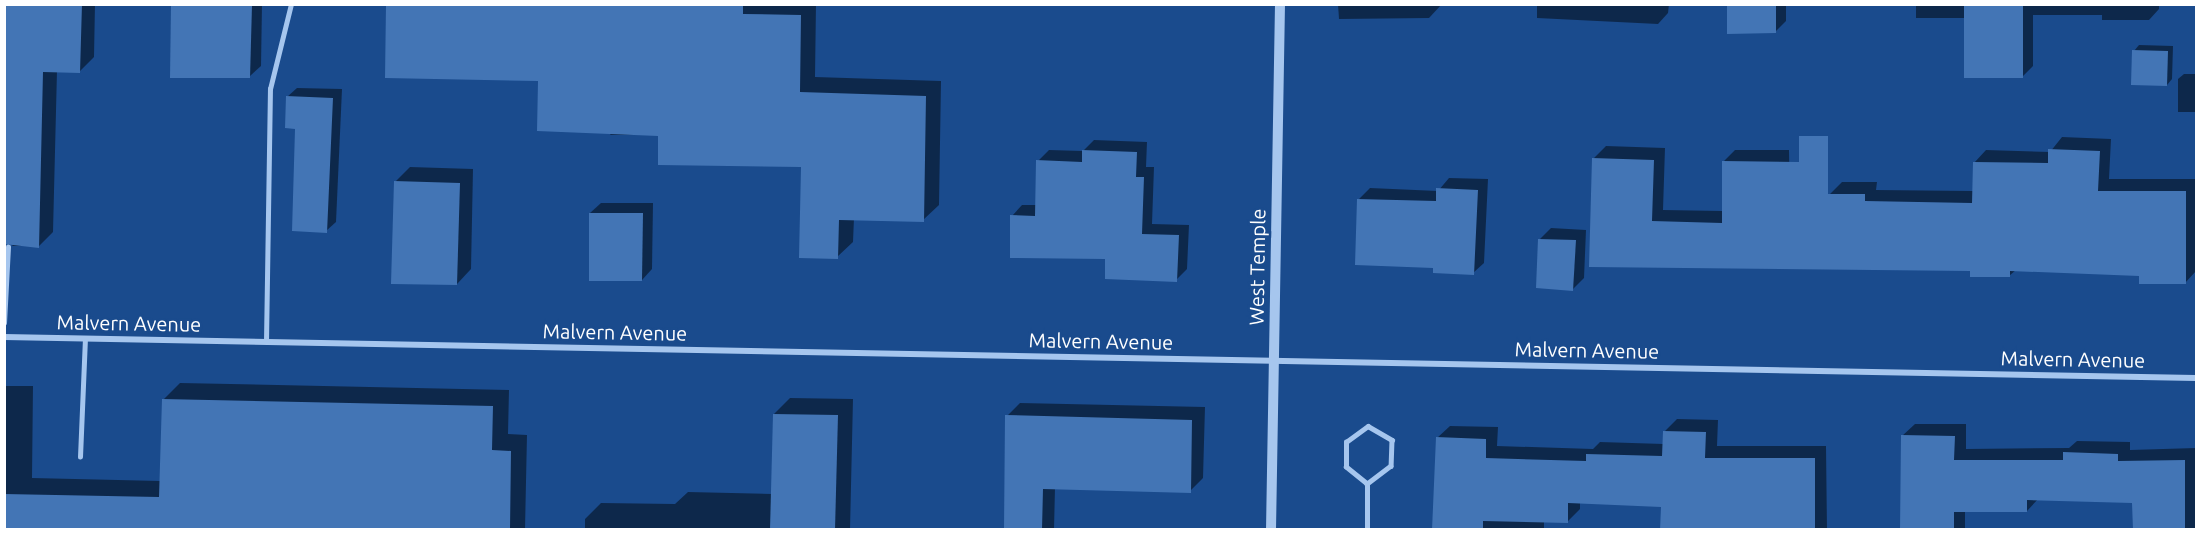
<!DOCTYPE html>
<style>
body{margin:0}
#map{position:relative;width:2201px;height:534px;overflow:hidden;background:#1a4b8d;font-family:Ubuntu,sans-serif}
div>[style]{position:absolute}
.shadow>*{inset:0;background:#0007}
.building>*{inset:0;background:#4375b5}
.service>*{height:4.5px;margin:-2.25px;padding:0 2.25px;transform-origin:2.25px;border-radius:2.25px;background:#a6c6ee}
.minor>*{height:6px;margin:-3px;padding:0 3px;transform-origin:3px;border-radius:3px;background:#a6c6ee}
.tertiary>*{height:10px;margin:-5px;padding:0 5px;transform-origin:5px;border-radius:5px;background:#a6c6ee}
span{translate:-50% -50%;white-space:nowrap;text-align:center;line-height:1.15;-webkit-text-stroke:5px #1a4b8d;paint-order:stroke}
.street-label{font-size:20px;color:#fff}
.frame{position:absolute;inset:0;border:6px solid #fff;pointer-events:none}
</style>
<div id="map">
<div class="shadow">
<i style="clip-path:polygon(4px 4px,95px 4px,94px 57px,80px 71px,57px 71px,53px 232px,39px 246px,13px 246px,8px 241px,4px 244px)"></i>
<i style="clip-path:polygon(173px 4px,262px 4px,261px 66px,250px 76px)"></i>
<i style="clip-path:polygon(388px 4px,816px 4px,815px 77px,941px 81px,939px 205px,923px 220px,854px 218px,853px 242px,837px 257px,802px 166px,660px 135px,611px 135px,539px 80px)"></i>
<i style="clip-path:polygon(1338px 4px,1442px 4px,1429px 18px,1339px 19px)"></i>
<i style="clip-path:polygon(1537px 4px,1669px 4px,1668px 13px,1658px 24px,1537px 18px)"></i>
<i style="clip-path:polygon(1728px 4px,1786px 4px,1786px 21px,1775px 32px)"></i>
<i style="clip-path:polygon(1916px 4px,2159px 4px,2159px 9px,2149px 20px,2102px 20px,2102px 15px,2033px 15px,2033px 66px,2022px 77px,1966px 18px,1916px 18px)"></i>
<i style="clip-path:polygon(2139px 45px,2173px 46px,2172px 79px,2167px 85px,2134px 51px)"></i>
<i style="clip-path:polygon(2184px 74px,2196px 74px,2196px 112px,2178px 112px,2178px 79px)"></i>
<i style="clip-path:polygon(297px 88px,342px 89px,336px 222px,326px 231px,287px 97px)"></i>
<i style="clip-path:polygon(2062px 137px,2111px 139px,2109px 179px,2196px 179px,2196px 271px,2185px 283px,2141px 274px,2016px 270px,2009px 276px,1972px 269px,1590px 266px,1594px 158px,1606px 146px,1665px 148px,1663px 210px,1723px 211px,1723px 162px,1735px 150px,1789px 150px,1790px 210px,1830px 194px,1842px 182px,1877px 182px,1876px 190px,1973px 191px,1974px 163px,1986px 150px,2050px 152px)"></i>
<i style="clip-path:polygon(1094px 140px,1147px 142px,1146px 167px,1154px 167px,1152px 224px,1189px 225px,1187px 269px,1176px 280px,1107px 258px,1012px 216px,1022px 205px,1037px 205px,1038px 161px,1049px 150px,1083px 151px)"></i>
<i style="clip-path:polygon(410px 167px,473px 169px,471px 269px,457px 284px,395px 182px)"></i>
<i style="clip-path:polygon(1449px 178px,1488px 179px,1484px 263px,1473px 273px,1434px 266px,1359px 199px,1370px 188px,1438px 191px)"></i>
<i style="clip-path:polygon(601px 203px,653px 203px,652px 269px,642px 280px,590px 213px)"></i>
<i style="clip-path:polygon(1551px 228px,1586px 230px,1584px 278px,1573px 289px,1540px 239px)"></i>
<i style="clip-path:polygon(180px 383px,509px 390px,508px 434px,527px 435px,525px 530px,4px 530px,4px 386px,33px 386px,32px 478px,161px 481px,163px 400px)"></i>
<i style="clip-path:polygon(790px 398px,853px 399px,850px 530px,585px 530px,585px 519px,601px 503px,675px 504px,688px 492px,772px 494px,774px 414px)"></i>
<i style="clip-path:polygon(1020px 403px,1205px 407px,1203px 478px,1190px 491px,1055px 488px,1054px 530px,1005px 530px,1007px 416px)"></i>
<i style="clip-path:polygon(1677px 419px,1718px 420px,1717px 446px,1826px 446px,1827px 530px,1662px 530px,1663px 506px,1580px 502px,1580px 509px,1567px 522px,1544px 521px,1544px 530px,1434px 530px,1437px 438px,1450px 426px,1498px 427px,1497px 446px,1593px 449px,1600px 442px,1664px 444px,1664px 432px)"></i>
<i style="clip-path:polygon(1915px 424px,1966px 424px,1966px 449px,2069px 448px,2077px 441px,2130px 442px,2130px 450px,2196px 448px,2196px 530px,2134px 530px,2134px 501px,2039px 498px,2027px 511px,1965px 511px,1965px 530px,1901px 530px,1902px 436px)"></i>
</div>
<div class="building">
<i style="clip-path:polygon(4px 4px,82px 4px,80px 73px,43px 72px,39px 248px,4px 244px)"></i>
<i style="clip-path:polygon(171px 4px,252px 5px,250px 78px,170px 78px)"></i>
<i style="clip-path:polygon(386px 4px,743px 4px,743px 14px,801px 15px,800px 92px,926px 96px,924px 222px,839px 220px,838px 259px,799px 258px,801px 167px,658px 165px,658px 136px,537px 131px,538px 81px,385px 78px)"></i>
<i style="clip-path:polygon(1727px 4px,1776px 4px,1776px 33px,1727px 34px)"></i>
<i style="clip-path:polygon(1964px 4px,2023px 4px,2023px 78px,1964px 78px)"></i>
<i style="clip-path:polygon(2132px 50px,2168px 51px,2167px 86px,2131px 85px)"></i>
<i style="clip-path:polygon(286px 96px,333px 98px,327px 233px,292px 231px,295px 129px,285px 128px)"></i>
<i style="clip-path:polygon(1799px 136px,1828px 136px,1828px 194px,1865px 194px,1865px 201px,1972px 203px,1973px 162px,2048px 163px,2048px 149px,2100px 151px,2098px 191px,2186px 191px,2186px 284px,2139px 284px,2139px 276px,2010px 271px,2010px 277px,1970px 277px,1970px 271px,1589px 267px,1592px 158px,1654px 160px,1652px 221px,1722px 223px,1722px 161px,1799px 162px)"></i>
<i style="clip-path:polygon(1082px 150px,1137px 152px,1136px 177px,1144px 177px,1142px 234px,1179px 235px,1177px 282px,1105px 279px,1105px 259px,1010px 258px,1010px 215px,1035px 216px,1036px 160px,1082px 162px)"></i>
<i style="clip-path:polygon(394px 181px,460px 183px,457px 285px,391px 284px)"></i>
<i style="clip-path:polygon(1436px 188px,1478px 190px,1474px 275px,1433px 273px,1433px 268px,1355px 265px,1357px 199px,1436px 201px)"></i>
<i style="clip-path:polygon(589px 213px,643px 213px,642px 281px,589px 281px)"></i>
<i style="clip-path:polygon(1538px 239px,1576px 240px,1573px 291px,1536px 288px)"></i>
<i style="clip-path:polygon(162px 399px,493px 406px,492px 450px,511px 451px,510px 530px,4px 530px,4px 494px,159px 497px)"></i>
<i style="clip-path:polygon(773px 414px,838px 415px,835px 530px,770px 530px)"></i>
<i style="clip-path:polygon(1005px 415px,1192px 420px,1191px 493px,1043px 489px,1042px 530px,1004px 530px)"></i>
<i style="clip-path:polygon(1663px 431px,1706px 432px,1705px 458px,1815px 458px,1815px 530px,1660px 530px,1661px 507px,1568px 503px,1568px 523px,1483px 521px,1483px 530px,1432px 530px,1436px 437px,1486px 439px,1486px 458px,1586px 461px,1586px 454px,1662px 456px)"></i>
<i style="clip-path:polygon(1901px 435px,1955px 436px,1954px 460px,2063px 460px,2063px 452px,2118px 454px,2118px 461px,2185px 460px,2185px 530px,2133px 530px,2132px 503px,2027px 500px,2027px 512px,1954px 512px,1954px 530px,1900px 530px)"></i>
</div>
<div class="service">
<i style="left:4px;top:323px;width:76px;rotate:-87deg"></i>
<i style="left:266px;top:342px;width:253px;rotate:-89.1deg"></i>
<i style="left:270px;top:89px;width:88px;rotate:-76.1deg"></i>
<i style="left:1368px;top:426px;width:28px;rotate:30deg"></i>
<i style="left:1392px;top:440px;width:26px;rotate:92deg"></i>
<i style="left:1391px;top:466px;width:30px;rotate:143deg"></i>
<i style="left:1367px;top:484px;width:27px;rotate:-141deg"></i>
<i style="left:1346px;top:467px;width:25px;rotate:-90deg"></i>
<i style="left:1346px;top:442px;width:27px;rotate:-36deg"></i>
<i style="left:80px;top:457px;width:118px;rotate:-87.6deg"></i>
<i style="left:1367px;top:530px;width:46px;rotate:-90deg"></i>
</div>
<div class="minor">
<i style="left:4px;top:337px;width:2192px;rotate:1.07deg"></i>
</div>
<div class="tertiary">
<i style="left:1271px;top:530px;width:526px;rotate:-89.02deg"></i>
</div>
<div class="street-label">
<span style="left:1257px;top:267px;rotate:-89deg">West Temple</span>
<span style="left:129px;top:323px;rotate:1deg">Malvern Avenue</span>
<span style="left:615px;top:332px;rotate:1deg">Malvern Avenue</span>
<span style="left:1101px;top:341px;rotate:1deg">Malvern Avenue</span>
<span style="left:1587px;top:350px;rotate:1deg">Malvern Avenue</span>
<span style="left:2073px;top:359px;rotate:1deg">Malvern Avenue</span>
</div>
<div class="frame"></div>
</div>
